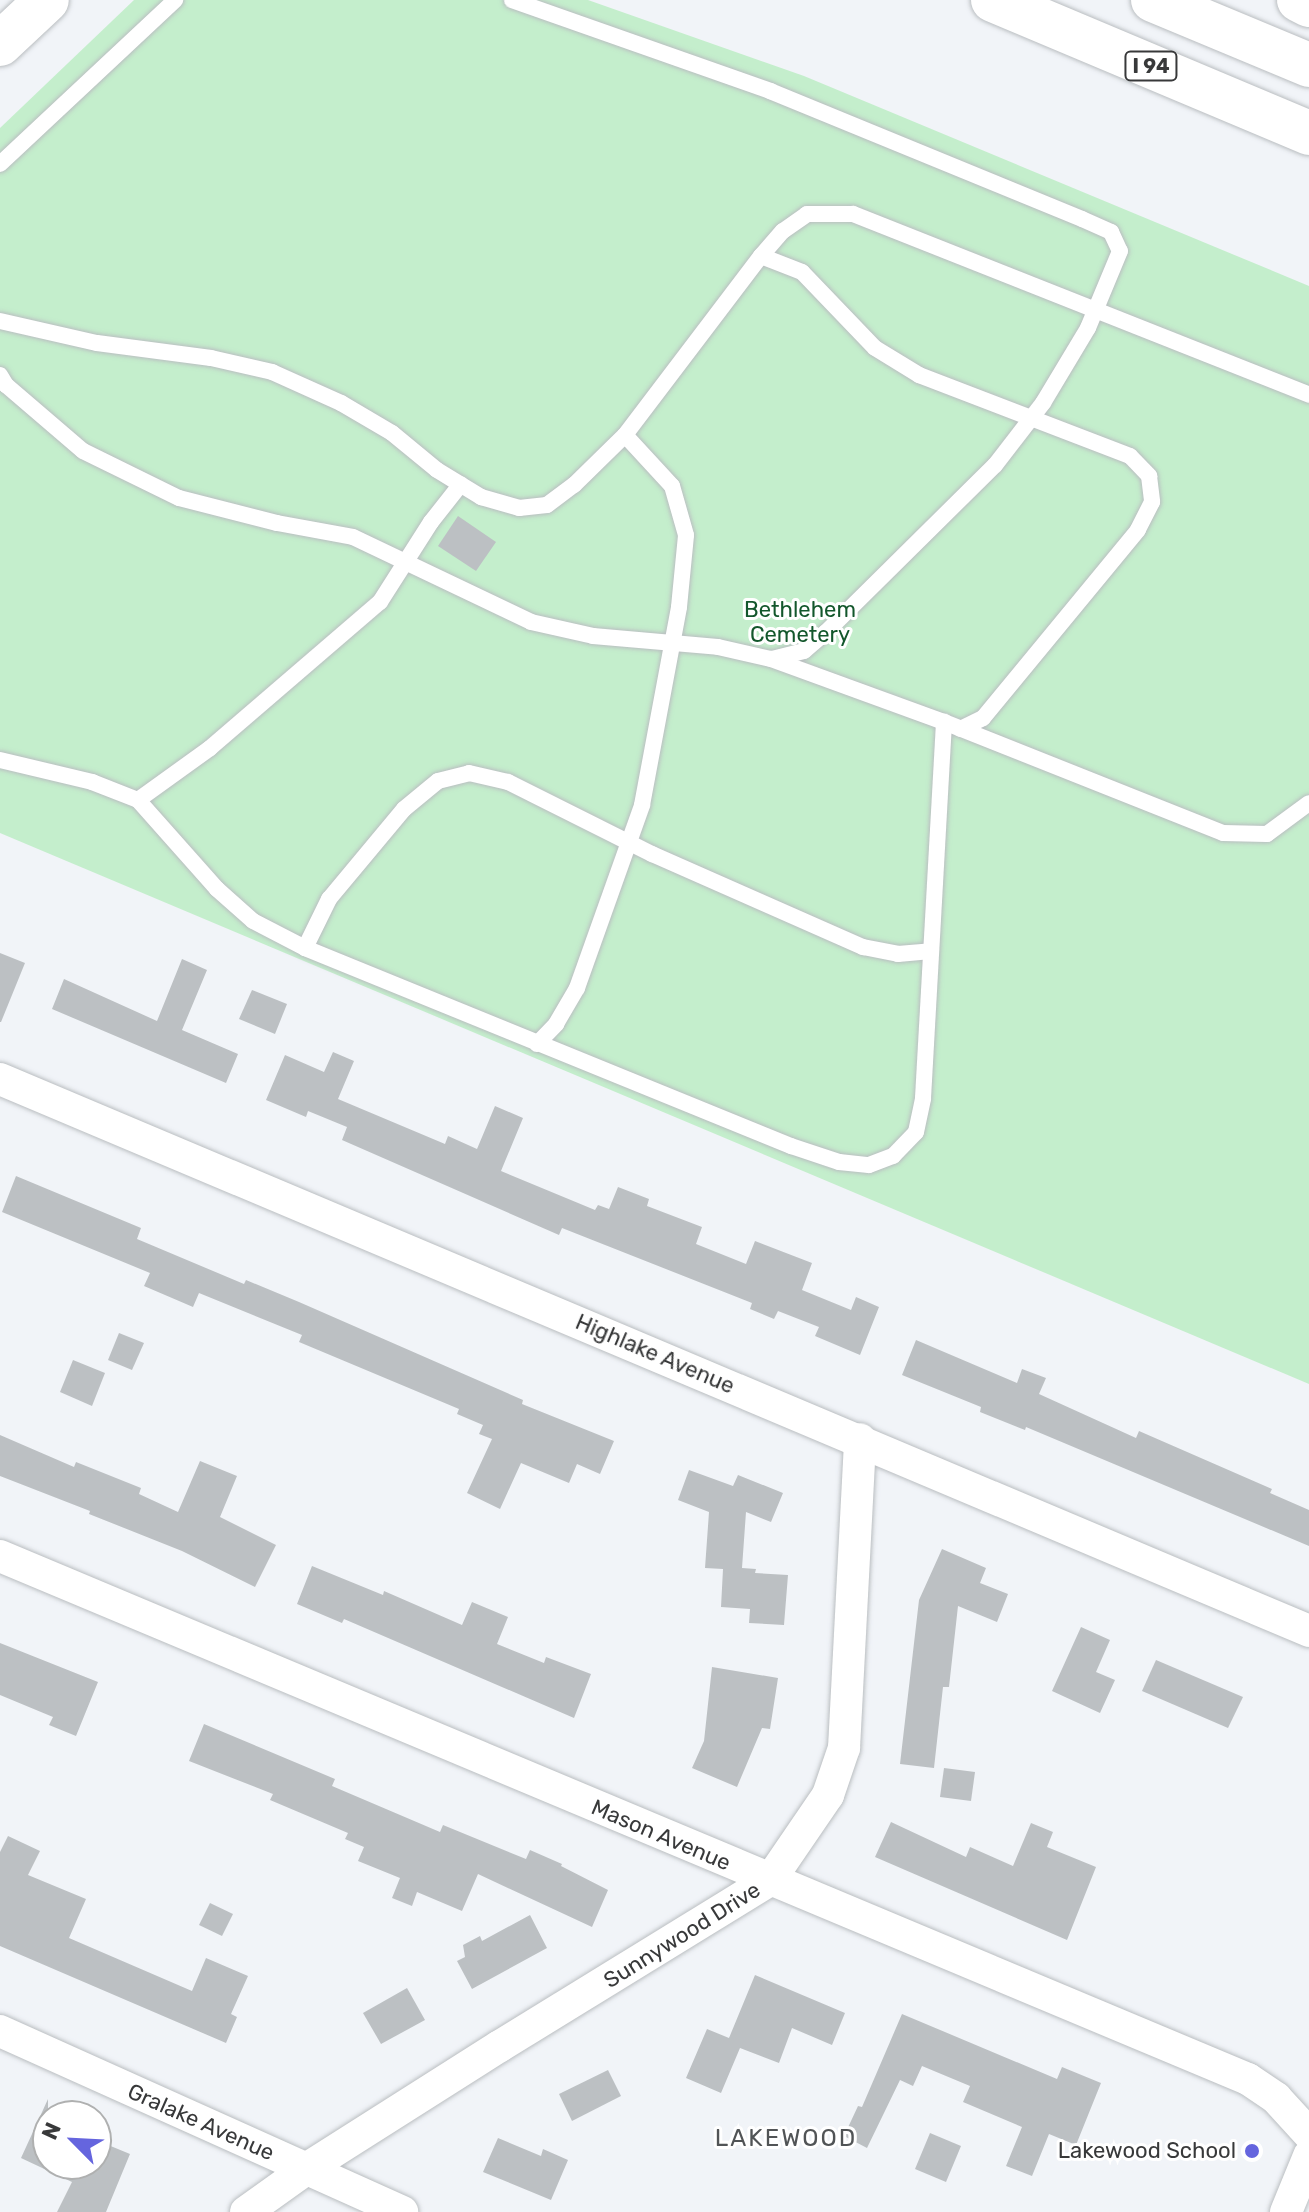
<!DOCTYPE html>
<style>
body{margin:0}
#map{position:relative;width:1309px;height:2212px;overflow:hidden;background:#f1f4f8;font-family:Rubik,sans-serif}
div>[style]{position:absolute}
.green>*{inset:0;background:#c4eecc}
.building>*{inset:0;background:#bcc0c3}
.roads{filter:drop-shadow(0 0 2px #babec1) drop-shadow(0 0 2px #babec1)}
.lane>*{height:16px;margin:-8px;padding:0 8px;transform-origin:8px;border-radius:8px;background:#fff}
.street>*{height:32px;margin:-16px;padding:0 16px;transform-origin:16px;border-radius:16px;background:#fff}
.primary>*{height:44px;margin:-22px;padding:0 22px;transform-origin:22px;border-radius:22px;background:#fff}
.highway>*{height:44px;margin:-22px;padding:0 22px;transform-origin:22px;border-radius:22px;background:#fff}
.dots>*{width:22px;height:22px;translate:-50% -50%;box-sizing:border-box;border:4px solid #fff;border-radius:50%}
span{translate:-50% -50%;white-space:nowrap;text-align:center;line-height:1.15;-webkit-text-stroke:6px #fff;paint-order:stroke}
.shield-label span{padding:2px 6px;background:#fff;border:2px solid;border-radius:6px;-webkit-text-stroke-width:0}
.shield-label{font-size:20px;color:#38393a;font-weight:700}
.park-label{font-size:22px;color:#13572c}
.street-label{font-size:22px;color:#38393a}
.poi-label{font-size:22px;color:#38393a}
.right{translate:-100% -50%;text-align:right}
.neighbourhood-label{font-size:24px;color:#515456;letter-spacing:2px}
.north{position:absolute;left:32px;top:2100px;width:80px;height:80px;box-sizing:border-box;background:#fff;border:2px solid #afb0b0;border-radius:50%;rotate:294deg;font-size:22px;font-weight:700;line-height:32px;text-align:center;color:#38393a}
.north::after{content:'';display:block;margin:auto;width:28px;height:36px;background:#6565de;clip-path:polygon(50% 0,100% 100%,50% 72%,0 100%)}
</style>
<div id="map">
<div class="green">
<i style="clip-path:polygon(134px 0,588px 0,804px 76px,1309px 286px,1309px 1384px,0 833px,0 128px)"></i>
</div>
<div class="building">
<i style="clip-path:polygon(458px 516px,496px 542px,476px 571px,438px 546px)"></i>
<i style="clip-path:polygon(0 953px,25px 963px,1px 1022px,0 1022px)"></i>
<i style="clip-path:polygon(182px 959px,207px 970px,182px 1030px,238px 1054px,226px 1083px,52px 1009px,64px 979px,157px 1021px)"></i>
<i style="clip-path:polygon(252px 990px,287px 1004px,275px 1034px,239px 1019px)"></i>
<i style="clip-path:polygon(333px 1052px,354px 1061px,338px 1099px,445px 1144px,448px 1136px,477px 1149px,495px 1106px,523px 1118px,501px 1171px,595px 1210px,598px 1205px,609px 1209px,618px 1187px,649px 1199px,647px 1206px,702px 1227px,696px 1244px,746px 1264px,755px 1241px,812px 1263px,802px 1290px,851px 1310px,856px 1297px,879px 1307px,860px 1355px,815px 1336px,819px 1327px,778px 1311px,774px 1319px,750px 1309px,752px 1303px,562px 1228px,559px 1235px,342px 1140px,347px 1127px,308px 1111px,306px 1117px,266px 1100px,285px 1055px,324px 1072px)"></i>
<i style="clip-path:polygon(16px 1176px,141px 1228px,137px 1239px,244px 1284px,246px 1280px,299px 1302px,523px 1400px,522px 1404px,614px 1441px,600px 1474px,577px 1464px,569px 1483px,521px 1463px,500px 1509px,467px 1493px,492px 1439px,479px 1434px,483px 1425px,457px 1414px,459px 1409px,299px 1342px,302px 1335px,199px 1293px,193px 1307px,144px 1286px,150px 1273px,2px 1212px)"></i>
<i style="clip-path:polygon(119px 1333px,144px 1343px,132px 1370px,108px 1360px)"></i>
<i style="clip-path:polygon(916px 1340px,1017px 1383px,1022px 1369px,1046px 1378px,1039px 1394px,1136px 1438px,1139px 1431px,1272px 1489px,1270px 1493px,1309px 1510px,1309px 1546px,1026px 1427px,1025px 1430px,980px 1412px,981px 1407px,902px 1375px)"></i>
<i style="clip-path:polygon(73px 1360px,105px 1373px,92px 1406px,60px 1392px)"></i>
<i style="clip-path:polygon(0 1435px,74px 1467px,76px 1462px,141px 1488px,139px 1494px,178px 1512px,200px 1461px,237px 1476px,220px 1517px,276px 1545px,255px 1587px,182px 1551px,89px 1514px,90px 1511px,0 1476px)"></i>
<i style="clip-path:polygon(689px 1470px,733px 1486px,738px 1475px,783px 1493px,771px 1522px,746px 1512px,742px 1568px,756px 1569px,755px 1573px,788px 1575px,784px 1625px,749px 1623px,750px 1609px,721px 1607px,723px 1569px,705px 1568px,709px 1512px,678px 1500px)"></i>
<i style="clip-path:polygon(942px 1549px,986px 1568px,980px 1583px,1008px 1594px,997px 1622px,958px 1606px,949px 1687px,943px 1687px,934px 1768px,900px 1764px,919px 1600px)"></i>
<i style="clip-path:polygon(312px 1566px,383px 1595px,384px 1591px,462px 1625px,472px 1602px,508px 1617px,497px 1644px,544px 1663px,546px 1657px,591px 1674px,574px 1718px,344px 1619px,342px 1623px,297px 1604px)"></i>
<i style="clip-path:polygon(1081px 1627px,1110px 1640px,1096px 1672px,1115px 1680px,1100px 1713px,1052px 1691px)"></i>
<i style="clip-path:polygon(0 1643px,98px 1682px,76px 1736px,49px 1725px,53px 1717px,0 1695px)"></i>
<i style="clip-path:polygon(1156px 1660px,1243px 1697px,1228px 1728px,1142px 1691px)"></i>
<i style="clip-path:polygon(712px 1667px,778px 1678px,770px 1729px,762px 1728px,737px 1787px,692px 1768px,704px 1741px)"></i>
<i style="clip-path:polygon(204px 1724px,335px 1779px,332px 1786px,440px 1832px,443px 1825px,526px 1859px,530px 1850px,562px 1864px,561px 1866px,608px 1890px,592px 1927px,478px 1874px,462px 1911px,417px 1892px,412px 1906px,392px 1898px,400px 1878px,358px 1861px,364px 1847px,345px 1839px,348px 1833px,270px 1800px,273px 1794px,189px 1761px)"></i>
<i style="clip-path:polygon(944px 1768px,975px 1772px,971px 1801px,940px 1797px)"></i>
<i style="clip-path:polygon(891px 1822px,966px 1857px,970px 1847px,1013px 1866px,1031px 1823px,1053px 1832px,1047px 1847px,1096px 1867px,1067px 1940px,875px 1857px)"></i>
<i style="clip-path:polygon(8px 1836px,40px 1851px,28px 1875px,86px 1899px,69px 1938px,192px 1991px,206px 1958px,248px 1976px,231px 2014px,237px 2017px,226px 2043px,0 1946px,0 1852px)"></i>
<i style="clip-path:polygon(210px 1903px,233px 1914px,222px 1936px,199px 1925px)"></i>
<i style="clip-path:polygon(530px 1915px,547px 1948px,472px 1989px,457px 1961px,465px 1957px,463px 1945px,480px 1936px,482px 1941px)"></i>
<i style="clip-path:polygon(755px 1975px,845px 2013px,832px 2045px,792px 2028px,779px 2063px,740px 2048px,721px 2093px,686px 2078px,707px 2029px,729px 2038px)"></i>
<i style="clip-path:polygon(407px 1988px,425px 2020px,381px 2044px,363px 2013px)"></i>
<i style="clip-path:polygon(902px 2014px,1057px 2079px,1062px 2067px,1101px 2083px,1076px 2145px,1049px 2134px,1032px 2176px,1006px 2166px,1022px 2127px,963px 2102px,970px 2086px,922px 2066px,913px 2086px,900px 2080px,867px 2148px,844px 2136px,858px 2106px,862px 2107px)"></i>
<i style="clip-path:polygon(608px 2070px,621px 2096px,572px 2121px,559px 2094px)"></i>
<i style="clip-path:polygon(48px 2099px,48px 2164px,96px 2164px,96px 2140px,130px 2154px,106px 2212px,57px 2212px,72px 2182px,21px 2158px)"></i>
<i style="clip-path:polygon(930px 2133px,961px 2146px,946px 2182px,915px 2169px)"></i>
<i style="clip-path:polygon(498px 2138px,541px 2156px,543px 2149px,568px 2160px,551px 2200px,483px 2172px)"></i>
</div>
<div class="roads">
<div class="lane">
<i style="left:512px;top:0;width:274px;rotate:19.4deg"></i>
<i style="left:770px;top:91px;width:337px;rotate:22.3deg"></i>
<i style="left:1082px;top:219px;width:32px;rotate:24deg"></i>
<i style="left:1111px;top:232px;width:21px;rotate:65deg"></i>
<i style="left:1120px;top:251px;width:83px;rotate:112.6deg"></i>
<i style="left:1088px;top:328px;width:87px;rotate:121deg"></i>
<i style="left:1043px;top:403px;width:78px;rotate:127.7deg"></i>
<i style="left:995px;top:465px;width:238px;rotate:135.3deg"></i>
<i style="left:826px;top:632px;width:29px;rotate:139deg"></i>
<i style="left:804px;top:651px;width:32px;rotate:166deg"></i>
<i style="left:0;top:164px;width:240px;rotate:-43.1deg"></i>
<i style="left:761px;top:256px;width:44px;rotate:21.3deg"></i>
<i style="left:802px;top:272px;width:105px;rotate:46.2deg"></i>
<i style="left:875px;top:348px;width:52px;rotate:31.5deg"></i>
<i style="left:919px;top:375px;width:226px;rotate:21deg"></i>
<i style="left:1130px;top:456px;width:28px;rotate:46deg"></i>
<i style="left:1149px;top:476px;width:26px;rotate:83deg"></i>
<i style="left:1152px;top:502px;width:31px;rotate:117deg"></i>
<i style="left:1138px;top:530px;width:244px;rotate:129.5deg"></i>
<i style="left:983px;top:718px;width:25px;rotate:154deg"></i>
<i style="left:0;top:321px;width:99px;rotate:12.8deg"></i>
<i style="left:97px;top:343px;width:115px;rotate:7.5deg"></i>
<i style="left:211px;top:358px;width:63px;rotate:12.9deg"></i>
<i style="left:272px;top:372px;width:76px;rotate:24.2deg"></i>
<i style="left:341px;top:403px;width:59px;rotate:30.5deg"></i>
<i style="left:392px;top:433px;width:58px;rotate:39.4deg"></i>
<i style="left:437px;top:470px;width:52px;rotate:31.5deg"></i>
<i style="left:481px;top:497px;width:40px;rotate:16deg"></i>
<i style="left:519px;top:508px;width:28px;rotate:-6deg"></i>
<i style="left:547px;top:505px;width:34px;rotate:-37deg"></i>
<i style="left:574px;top:485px;width:71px;rotate:-44.4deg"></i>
<i style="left:625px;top:435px;width:225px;rotate:-52.8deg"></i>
<i style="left:761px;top:256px;width:33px;rotate:-49deg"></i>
<i style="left:783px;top:231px;width:29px;rotate:-35deg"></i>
<i style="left:807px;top:214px;width:46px"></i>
<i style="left:853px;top:214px;width:491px;rotate:21.6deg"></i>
<i style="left:0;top:375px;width:12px;rotate:59deg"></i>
<i style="left:6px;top:385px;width:101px;rotate:40.6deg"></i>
<i style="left:83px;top:451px;width:107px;rotate:26.1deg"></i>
<i style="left:179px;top:498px;width:101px;rotate:14.3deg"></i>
<i style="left:277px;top:523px;width:77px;rotate:10.4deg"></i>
<i style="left:353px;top:537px;width:197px;rotate:25.5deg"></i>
<i style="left:531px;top:622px;width:64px;rotate:12.7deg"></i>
<i style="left:593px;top:636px;width:125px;rotate:5deg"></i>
<i style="left:718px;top:647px;width:54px;rotate:12.8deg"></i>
<i style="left:771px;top:659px;width:184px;rotate:20deg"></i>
<i style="left:944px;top:722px;width:300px;rotate:21.7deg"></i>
<i style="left:1223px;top:833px;width:44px;rotate:1.3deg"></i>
<i style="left:1267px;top:834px;width:52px;rotate:-36.4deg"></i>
<i style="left:0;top:760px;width:95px;rotate:13.4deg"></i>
<i style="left:92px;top:782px;width:49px;rotate:21.4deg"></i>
<i style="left:138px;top:800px;width:119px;rotate:48.4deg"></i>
<i style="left:217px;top:889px;width:48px;rotate:41.6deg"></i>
<i style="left:253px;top:921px;width:59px;rotate:27.4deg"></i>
<i style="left:305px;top:948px;width:525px;rotate:22.17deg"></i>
<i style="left:791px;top:1146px;width:51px;rotate:18.4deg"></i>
<i style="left:839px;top:1162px;width:30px;rotate:6deg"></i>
<i style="left:869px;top:1165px;width:26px;rotate:-21deg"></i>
<i style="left:893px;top:1156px;width:33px;rotate:-46deg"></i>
<i style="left:916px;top:1132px;width:35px;rotate:-78deg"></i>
<i style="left:923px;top:1098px;width:377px;rotate:-86.8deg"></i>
<i style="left:138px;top:800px;width:89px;rotate:-35.8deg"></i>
<i style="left:210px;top:748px;width:224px;rotate:-40.7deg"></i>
<i style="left:380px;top:602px;width:95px;rotate:-57.5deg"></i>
<i style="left:431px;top:522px;width:48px;rotate:-51.7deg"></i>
<i style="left:305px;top:948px;width:55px;rotate:-63.9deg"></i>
<i style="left:329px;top:899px;width:117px;rotate:-50.2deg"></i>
<i style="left:404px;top:809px;width:44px;rotate:-39.5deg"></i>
<i style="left:438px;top:781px;width:32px;rotate:-14deg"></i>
<i style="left:469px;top:773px;width:40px;rotate:13deg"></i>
<i style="left:508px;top:782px;width:161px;rotate:26.6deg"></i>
<i style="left:652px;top:854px;width:231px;rotate:23.8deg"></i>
<i style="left:863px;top:947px;width:36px;rotate:11deg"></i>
<i style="left:898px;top:954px;width:33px;rotate:-5deg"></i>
<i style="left:537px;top:1044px;width:28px;rotate:-46deg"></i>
<i style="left:556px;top:1024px;width:42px;rotate:-59.7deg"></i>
<i style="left:577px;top:988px;width:194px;rotate:-70.4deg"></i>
<i style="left:642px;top:805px;width:201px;rotate:-79.4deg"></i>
<i style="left:679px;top:607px;width:72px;rotate:-84.4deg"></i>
<i style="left:686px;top:535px;width:51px;rotate:-105.9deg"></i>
<i style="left:672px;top:486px;width:69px;rotate:-132.7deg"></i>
</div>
<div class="street">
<i style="left:0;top:1079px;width:1421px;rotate:22.86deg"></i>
<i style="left:0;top:1556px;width:1353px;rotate:22.74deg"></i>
<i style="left:1248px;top:2079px;width:34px;rotate:34deg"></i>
<i style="left:1276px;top:2098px;width:49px;rotate:47.5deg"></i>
<i style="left:0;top:2031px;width:441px;rotate:24.2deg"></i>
<i style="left:246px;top:2212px;width:74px;rotate:-35.6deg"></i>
<i style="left:306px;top:2169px;width:230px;rotate:-32.4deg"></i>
<i style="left:500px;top:2046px;width:317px;rotate:-31.6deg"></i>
<i style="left:770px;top:1880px;width:103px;rotate:-55.7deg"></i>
<i style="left:828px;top:1795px;width:50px;rotate:-71.2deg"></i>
<i style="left:844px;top:1748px;width:309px;rotate:-87deg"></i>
<i style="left:1286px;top:2212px;width:61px;rotate:-67.7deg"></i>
</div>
<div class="primary">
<i style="left:0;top:44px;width:64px;rotate:-43.1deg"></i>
</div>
<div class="highway">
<i style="left:993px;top:0;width:343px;rotate:22.8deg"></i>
<i style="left:1153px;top:0;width:169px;rotate:22.6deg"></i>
<i style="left:1299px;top:0;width:11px;rotate:27deg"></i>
</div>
</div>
<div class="dots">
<i style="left:1252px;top:2151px;background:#6565de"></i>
</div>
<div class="shield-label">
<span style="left:1151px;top:66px">I 94</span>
</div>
<div class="park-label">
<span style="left:800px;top:622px">Bethlehem<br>Cemetery</span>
</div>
<div class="street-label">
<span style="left:655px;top:1354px;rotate:23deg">Highlake Avenue</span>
<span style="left:661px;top:1835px;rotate:23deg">Mason Avenue</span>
<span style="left:682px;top:1935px;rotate:-32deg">Sunnywood Drive</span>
<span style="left:201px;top:2122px;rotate:24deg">Gralake Avenue</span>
</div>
<div class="poi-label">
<span class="right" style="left:1236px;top:2151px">Lakewood School</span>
</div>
<div class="neighbourhood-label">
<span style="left:786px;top:2139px">LAKEWOOD</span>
</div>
<div class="north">N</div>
</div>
